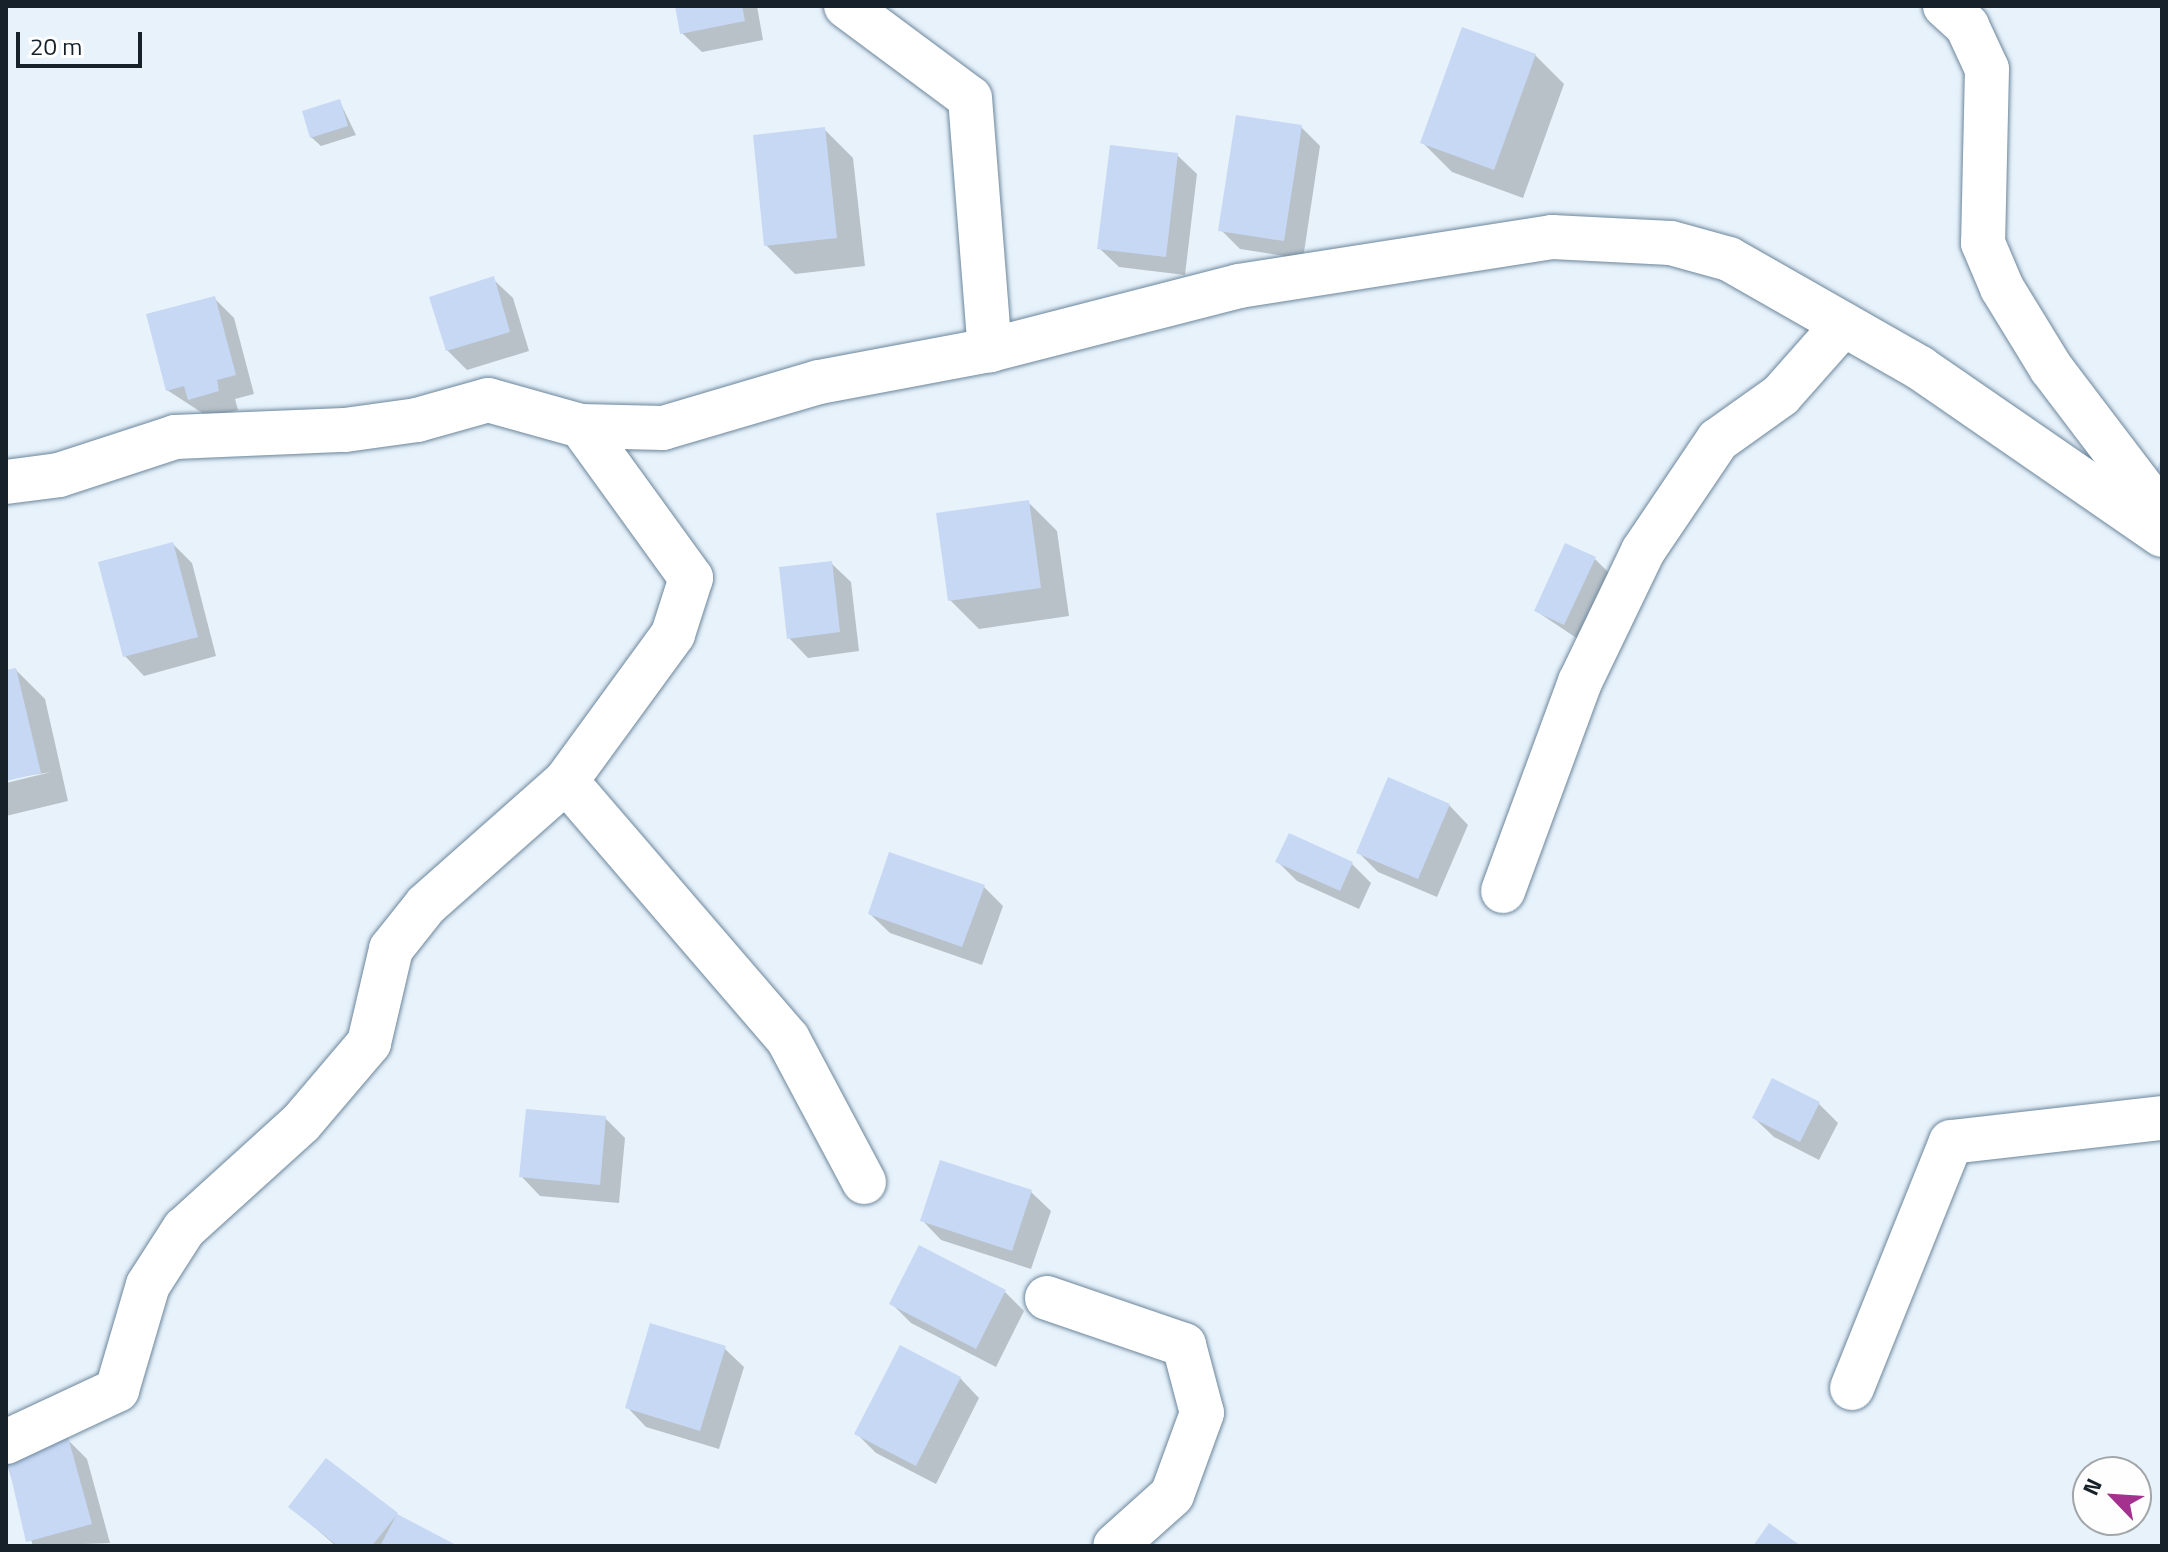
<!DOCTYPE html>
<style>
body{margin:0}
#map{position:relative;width:2168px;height:1552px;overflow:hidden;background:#e7f2fb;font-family:"Titillium Web",sans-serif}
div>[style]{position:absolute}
.shadow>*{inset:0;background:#0003}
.building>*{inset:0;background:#c7d8f5}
.roads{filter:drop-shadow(0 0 2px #6c869b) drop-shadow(0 0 2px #6c869b)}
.street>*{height:44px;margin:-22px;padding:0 22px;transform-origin:22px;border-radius:22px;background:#fff}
span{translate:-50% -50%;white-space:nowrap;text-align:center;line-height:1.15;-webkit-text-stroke:6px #fefefe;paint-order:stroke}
.frame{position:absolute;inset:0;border:8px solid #162129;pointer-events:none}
.north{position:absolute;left:2072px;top:1456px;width:80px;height:80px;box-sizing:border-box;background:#fefefe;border:2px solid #a1a6a9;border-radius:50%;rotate:295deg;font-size:22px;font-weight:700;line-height:32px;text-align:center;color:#162129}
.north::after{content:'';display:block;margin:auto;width:28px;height:36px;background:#a3318d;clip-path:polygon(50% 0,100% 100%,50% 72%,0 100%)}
.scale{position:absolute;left:16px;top:32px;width:126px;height:36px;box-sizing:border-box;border:4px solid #162129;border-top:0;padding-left:10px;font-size:24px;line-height:28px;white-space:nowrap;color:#162129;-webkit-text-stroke:6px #fefefe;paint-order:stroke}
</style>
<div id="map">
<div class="shadow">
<i style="clip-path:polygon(677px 6px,757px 6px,763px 40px,702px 52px,682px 33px)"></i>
<i style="clip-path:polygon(1535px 55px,1564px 84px,1523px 198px,1452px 172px,1423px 143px)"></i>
<i style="clip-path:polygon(340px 102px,356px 135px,321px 146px,311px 137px)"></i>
<i style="clip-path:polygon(1301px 127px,1320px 146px,1303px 259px,1240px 249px,1221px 230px)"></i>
<i style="clip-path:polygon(824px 129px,853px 158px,865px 266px,795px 274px,766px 245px)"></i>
<i style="clip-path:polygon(1177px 155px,1197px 174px,1185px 275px,1119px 267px,1099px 248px)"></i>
<i style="clip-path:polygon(493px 279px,513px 298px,529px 351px,467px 370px,447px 350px)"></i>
<i style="clip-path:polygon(214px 298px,234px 318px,254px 394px,235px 399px,238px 410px,210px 418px,167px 390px)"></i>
<i style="clip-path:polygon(1028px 502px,1057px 531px,1069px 616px,979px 629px,950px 600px)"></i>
<i style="clip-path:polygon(173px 544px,192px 563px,216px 656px,144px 676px,125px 656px)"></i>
<i style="clip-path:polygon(1595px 559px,1614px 578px,1584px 643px,1536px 611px)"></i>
<i style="clip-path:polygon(831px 563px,851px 582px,859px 651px,808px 658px,789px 638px)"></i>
<i style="clip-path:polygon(16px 670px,45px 699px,68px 801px,6px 816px,6px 783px,51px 772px,6px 779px,6px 672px)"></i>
<i style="clip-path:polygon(1449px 805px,1468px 825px,1437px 897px,1378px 872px,1358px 852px)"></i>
<i style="clip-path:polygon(1278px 862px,1352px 864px,1371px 883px,1359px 909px,1297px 881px)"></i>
<i style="clip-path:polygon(983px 886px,1003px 906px,982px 965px,890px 933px,870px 914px)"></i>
<i style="clip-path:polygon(1819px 1104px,1838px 1123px,1819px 1160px,1774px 1137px,1754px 1118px)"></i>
<i style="clip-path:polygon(605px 1118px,625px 1138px,619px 1203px,540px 1196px,521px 1176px)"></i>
<i style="clip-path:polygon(1031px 1192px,1051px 1211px,1031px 1269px,941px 1240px,922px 1220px)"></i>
<i style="clip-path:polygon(1005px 1292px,1024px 1311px,996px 1367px,911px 1323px,892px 1304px)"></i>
<i style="clip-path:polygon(724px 1348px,744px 1367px,719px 1449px,646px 1427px,627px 1407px)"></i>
<i style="clip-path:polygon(960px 1378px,979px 1398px,936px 1484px,876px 1453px,857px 1434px)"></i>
<i style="clip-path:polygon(68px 1440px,87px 1459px,110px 1543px,33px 1546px,6px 1461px)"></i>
<i style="clip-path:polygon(291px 1507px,396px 1514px,454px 1546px,336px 1546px)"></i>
</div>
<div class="building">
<i style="clip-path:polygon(675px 6px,742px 6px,745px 21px,680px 34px)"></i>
<i style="clip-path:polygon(1462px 27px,1536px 54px,1494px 170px,1420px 143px)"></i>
<i style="clip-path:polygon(340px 99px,348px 126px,310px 138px,302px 111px)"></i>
<i style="clip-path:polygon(1236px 115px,1302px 125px,1284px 241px,1218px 231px)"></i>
<i style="clip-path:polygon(825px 127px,837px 238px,764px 246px,753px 135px)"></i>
<i style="clip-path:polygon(1110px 145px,1178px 153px,1166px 257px,1097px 249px)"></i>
<i style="clip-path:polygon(494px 276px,510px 332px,446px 351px,429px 297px)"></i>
<i style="clip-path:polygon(215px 296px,236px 375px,217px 380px,219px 391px,188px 400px,184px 386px,166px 391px,146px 314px)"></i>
<i style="clip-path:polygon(2162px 457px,2162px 477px,2155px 473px)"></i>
<i style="clip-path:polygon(1029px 500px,1041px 588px,948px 601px,936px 513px)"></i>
<i style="clip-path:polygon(173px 542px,198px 637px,123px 657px,98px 562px)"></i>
<i style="clip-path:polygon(1565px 543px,1596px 557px,1564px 625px,1534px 611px)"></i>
<i style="clip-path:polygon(832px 561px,840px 632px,787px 639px,779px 567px)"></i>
<i style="clip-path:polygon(16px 668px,41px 773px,6px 781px,6px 670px)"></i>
<i style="clip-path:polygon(1388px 777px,1450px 804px,1418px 879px,1356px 853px)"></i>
<i style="clip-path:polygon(1289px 833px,1353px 862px,1340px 891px,1275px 862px)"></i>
<i style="clip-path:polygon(889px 852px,985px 885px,962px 947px,868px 914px)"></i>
<i style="clip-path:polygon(1772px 1078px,1820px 1102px,1800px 1142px,1752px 1118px)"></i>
<i style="clip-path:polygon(526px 1109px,606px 1116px,600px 1185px,519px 1177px)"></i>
<i style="clip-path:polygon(940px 1160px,1032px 1190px,1012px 1251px,920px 1221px)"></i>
<i style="clip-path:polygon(919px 1245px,1006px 1290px,976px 1349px,889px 1304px)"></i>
<i style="clip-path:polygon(650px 1323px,726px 1346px,700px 1431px,625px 1408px)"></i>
<i style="clip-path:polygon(900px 1345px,961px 1377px,916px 1466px,854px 1434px)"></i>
<i style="clip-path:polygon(68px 1437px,92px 1524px,26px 1542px,6px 1455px)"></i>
<i style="clip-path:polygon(326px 1458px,398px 1513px,372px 1546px,338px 1546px,288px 1507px)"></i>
<i style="clip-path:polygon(397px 1514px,458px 1546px,380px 1546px)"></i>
<i style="clip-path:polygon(1769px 1523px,1801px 1546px,1753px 1546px)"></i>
</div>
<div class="roads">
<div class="street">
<i style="left:846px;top:6px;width:154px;rotate:36.6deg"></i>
<i style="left:970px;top:98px;width:253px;rotate:85.5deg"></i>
<i style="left:1945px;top:6px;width:30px;rotate:42deg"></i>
<i style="left:1967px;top:26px;width:47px;rotate:65.1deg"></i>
<i style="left:1987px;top:69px;width:174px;rotate:91.3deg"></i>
<i style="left:1983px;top:243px;width:49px;rotate:67.1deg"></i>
<i style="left:2002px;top:288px;width:94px;rotate:58.5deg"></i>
<i style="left:2051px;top:368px;width:183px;rotate:52.8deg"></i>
<i style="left:6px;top:482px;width:53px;rotate:-7.5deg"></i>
<i style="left:59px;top:475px;width:122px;rotate:-18.1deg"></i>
<i style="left:175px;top:437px;width:170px;rotate:-2.4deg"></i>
<i style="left:345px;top:430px;width:73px;rotate:-7.9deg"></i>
<i style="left:417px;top:420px;width:74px;rotate:-15.7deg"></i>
<i style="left:488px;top:400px;width:97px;rotate:15.6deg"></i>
<i style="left:581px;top:426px;width:82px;rotate:1.4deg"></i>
<i style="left:663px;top:428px;width:163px;rotate:-16.4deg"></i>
<i style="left:819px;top:382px;width:174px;rotate:-10.6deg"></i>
<i style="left:990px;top:350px;width:257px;rotate:-14.4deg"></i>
<i style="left:1239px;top:286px;width:317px;rotate:-8.9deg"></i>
<i style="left:1552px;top:237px;width:119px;rotate:2.9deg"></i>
<i style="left:1671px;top:243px;width:60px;rotate:15.4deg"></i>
<i style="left:1729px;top:259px;width:220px;rotate:29.7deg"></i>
<i style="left:1920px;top:368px;width:294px;rotate:34.6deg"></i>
<i style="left:566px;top:781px;width:340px;rotate:49.3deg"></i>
<i style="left:788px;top:1039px;width:162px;rotate:62deg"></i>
<i style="left:1503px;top:891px;width:223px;rotate:-69.8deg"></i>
<i style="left:1580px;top:682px;width:145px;rotate:-64.3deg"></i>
<i style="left:1643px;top:551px;width:134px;rotate:-56deg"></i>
<i style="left:1718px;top:440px;width:77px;rotate:-35.5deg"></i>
<i style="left:1781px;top:395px;width:94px;rotate:-48.5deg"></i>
<i style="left:1047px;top:1298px;width:145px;rotate:18.9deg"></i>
<i style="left:1184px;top:1345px;width:70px;rotate:75.2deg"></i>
<i style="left:1202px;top:1413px;width:87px;rotate:110.1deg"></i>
<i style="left:1172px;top:1495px;width:76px;rotate:138.2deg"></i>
<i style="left:1852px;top:1388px;width:265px;rotate:-68.1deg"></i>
<i style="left:1951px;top:1142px;width:212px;rotate:-6.5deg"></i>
<i style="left:6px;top:1442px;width:123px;rotate:-25.1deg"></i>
<i style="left:117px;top:1390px;width:109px;rotate:-73.6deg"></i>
<i style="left:148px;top:1285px;width:67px;rotate:-57.3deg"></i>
<i style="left:184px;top:1229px;width:158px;rotate:-42.2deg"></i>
<i style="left:301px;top:1123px;width:105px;rotate:-49.6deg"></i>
<i style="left:369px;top:1043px;width:97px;rotate:-76.8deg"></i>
<i style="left:391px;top:949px;width:56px;rotate:-51.5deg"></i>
<i style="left:426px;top:905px;width:187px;rotate:-41.5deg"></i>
<i style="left:566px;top:781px;width:182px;rotate:-53.9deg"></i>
<i style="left:673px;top:634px;width:59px;rotate:-72.2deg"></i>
<i style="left:691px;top:578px;width:188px;rotate:-125.9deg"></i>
</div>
</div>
<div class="frame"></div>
<div class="north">N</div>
<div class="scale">20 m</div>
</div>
